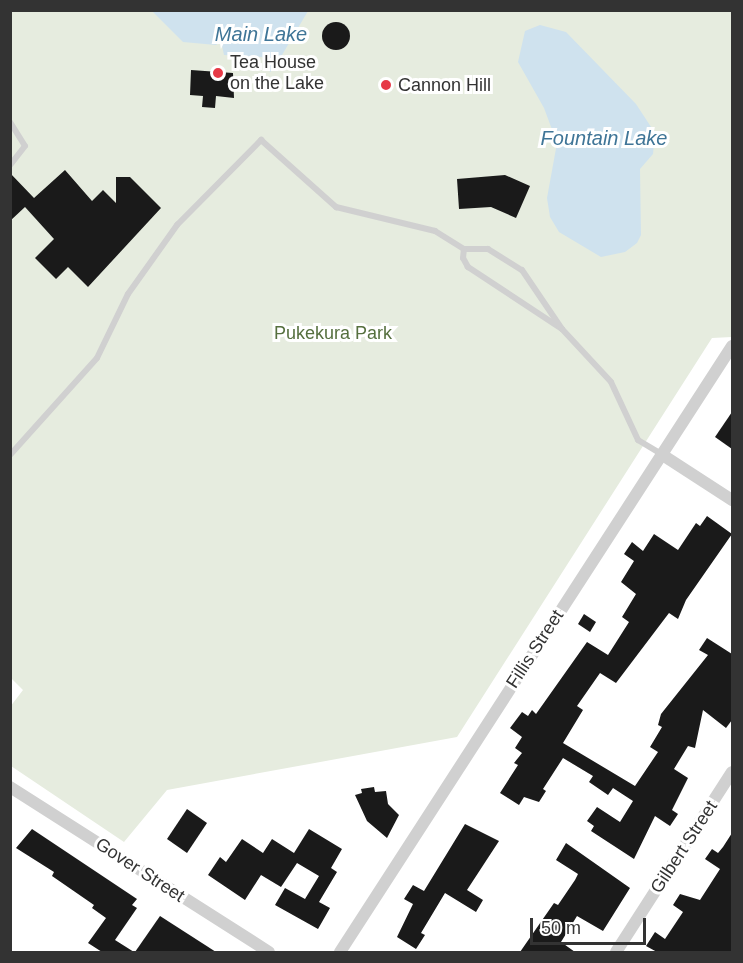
<!DOCTYPE html>
<style>
body{margin:0}
#map{position:relative;width:743px;height:963px;overflow:hidden;background:#fff;font-family:Arial,sans-serif}
div>[style]{position:absolute}
.green>*{inset:0;background:#e6ecdf}
.water>*{inset:0;background:#cfe2ee}
.building>*{inset:0;background:#1a1a1a}
.round{border-radius:50%}
.lane>*{height:6px;margin:-3px;padding:0 3px;transform-origin:3px;border-radius:3px;background:#d0d0d0}
.street>*{height:12px;margin:-6px;padding:0 6px;transform-origin:6px;border-radius:6px;background:#d0d0d0}
.dots>*{width:16px;height:16px;translate:-50% -50%;box-sizing:border-box;border:3px solid #fff;border-radius:50%}
span{translate:-50% -50%;white-space:nowrap;text-align:center;line-height:1.15;-webkit-text-stroke:6px #fff;paint-order:stroke}
.poi-label{font-size:18px;color:#333}
.left{translate:0 -50%;text-align:left}
.park-label{font-size:18px;color:#56703f}
.street-label{font-size:18px;color:#333}
.water-label{font-size:20px;color:#3f7597;font-style:italic}
.frame{position:absolute;inset:0;border:12px solid #333;pointer-events:none}
.scale{position:absolute;left:530px;top:918px;width:116px;height:27px;box-sizing:border-box;border:3px solid #333;border-top:0;padding-left:8px;font-size:18px;line-height:21px;white-space:nowrap;color:#333;-webkit-text-stroke:4px #fff;paint-order:stroke}
</style>
<div id="map">
<div class="green">
<i style="clip-path:polygon(11px 11px,732px 11px,732px 337px,712px 338px,457px 737px,167px 790px,124px 842px,11px 766px,10px 707px,23px 690px,10px 677px)"></i>
</div>
<div class="water">
<i style="clip-path:polygon(152px 11px,308px 11px,282px 55px,283px 63px,270px 72px,262px 57px,224px 55px,221px 41px,216px 45px,183px 42px)"></i>
<i style="clip-path:polygon(540px 25px,566px 32px,636px 104px,655px 133px,653px 154px,640px 169px,641px 235px,637px 243px,625px 252px,601px 257px,559px 232px,550px 217px,547px 198px,557px 143px,544px 108px,518px 62px,525px 31px)"></i>
</div>
<div class="building">
<i class="round" style="left:322px;top:22px;width:28px;height:28px"></i>
<i style="clip-path:polygon(191px 70px,233px 73px,234px 98px,216px 96px,215px 108px,202px 107px,203px 96px,190px 95px)"></i>
<i style="clip-path:polygon(65px 170px,92px 201px,103px 190px,116px 203px,116px 177px,130px 177px,161px 208px,88px 287px,68px 267px,56px 279px,35px 258px,54px 239px,25px 207px,10px 221px,10px 173px,34px 198px)"></i>
<i style="clip-path:polygon(505px 175px,530px 186px,516px 218px,491px 207px,459px 209px,457px 179px)"></i>
<i style="clip-path:polygon(732px 412px,732px 449px,715px 437px)"></i>
<i style="clip-path:polygon(707px 516px,732px 534px,686px 600px,678px 619px,669px 613px,616px 683px,600px 673px,577px 706px,583px 710px,563px 743px,635px 786px,658px 752px,650px 747px,662px 727px,658px 725px,661px 714px,708px 655px,699px 650px,707px 638px,732px 654px,732px 720px,726px 728px,703px 710px,695px 748px,688px 746px,674px 769px,688px 778px,672px 810px,678px 814px,670px 826px,655px 816px,634px 859px,591px 831px,594px 826px,587px 821px,597px 807px,620px 822px,633px 801px,613px 788px,608px 795px,589px 782px,593px 776px,563px 758px,543px 789px,546px 791px,539px 802px,524px 797px,519px 805px,500px 793px,518px 765px,514px 763px,522px 753px,515px 748px,522px 737px,510px 728px,522px 712px,528px 716px,532px 710px,536px 714px,587px 642px,608px 655px,629px 622px,622px 617px,636px 594px,621px 582px,634px 561px,624px 554px,632px 542px,643px 551px,654px 534px,678px 550px,696px 523px,700px 526px)"></i>
<i style="clip-path:polygon(584px 614px,596px 622px,590px 632px,578px 624px)"></i>
<i style="clip-path:polygon(374px 787px,375px 792px,386px 791px,388px 804px,399px 815px,387px 838px,367px 821px,355px 795px,362px 793px,361px 789px)"></i>
<i style="clip-path:polygon(187px 809px,207px 823px,187px 853px,167px 839px)"></i>
<i style="clip-path:polygon(465px 824px,499px 841px,467px 890px,483px 900px,476px 912px,445px 893px,421px 933px,425px 935px,416px 949px,397px 937px,413px 904px,404px 899px,413px 885px,424px 891px)"></i>
<i style="clip-path:polygon(32px 829px,137px 899px,132px 905px,137px 908px,115px 940px,134px 952px,102px 952px,88px 943px,106px 918px,92px 908px,94px 905px,52px 876px,54px 872px,16px 848px)"></i>
<i style="clip-path:polygon(309px 829px,342px 849px,331px 868px,337px 872px,319px 902px,330px 908px,318px 929px,275px 905px,285px 888px,305px 899px,319px 876px,297px 863px,281px 887px,261px 875px,245px 900px,208px 875px,220px 857px,226px 862px,242px 839px,263px 853px,272px 839px,294px 853px)"></i>
<i style="clip-path:polygon(732px 833px,732px 952px,657px 952px,646px 946px,655px 932px,665px 939px,683px 912px,673px 905px,680px 894px,700px 900px,720px 869px,705px 859px,712px 849px,718px 853px,723px 847px)"></i>
<i style="clip-path:polygon(566px 843px,630px 888px,603px 931px,577px 916px,561px 942px,575px 952px,520px 952px,554px 903px,558px 905px,575px 880px,578px 874px,556px 860px)"></i>
<i style="clip-path:polygon(160px 916px,216px 952px,135px 952px)"></i>
</div>
<div class="lane">
<i style="left:10px;top:122px;width:28px;rotate:58deg"></i>
<i style="left:25px;top:146px;width:24px;rotate:128deg"></i>
<i style="left:562px;top:329px;width:113px;rotate:-146.6deg"></i>
<i style="left:468px;top:267px;width:10px;rotate:-119deg"></i>
<i style="left:463px;top:258px;width:9px;rotate:-84deg"></i>
<i style="left:464px;top:249px;width:24px"></i>
<i style="left:488px;top:249px;width:40px;rotate:32deg"></i>
<i style="left:522px;top:270px;width:71px;rotate:55.9deg"></i>
<i style="left:562px;top:329px;width:72px;rotate:47.2deg"></i>
<i style="left:611px;top:382px;width:64px;rotate:65deg"></i>
<i style="left:638px;top:440px;width:27px;rotate:31deg"></i>
<i style="left:10px;top:455px;width:130px;rotate:-48.1deg"></i>
<i style="left:97px;top:358px;width:71px;rotate:-64.2deg"></i>
<i style="left:128px;top:294px;width:85px;rotate:-54.6deg"></i>
<i style="left:177px;top:225px;width:120px;rotate:-45.3deg"></i>
<i style="left:261px;top:140px;width:101px;rotate:41.8deg"></i>
<i style="left:336px;top:207px;width:102px;rotate:13.6deg"></i>
<i style="left:435px;top:231px;width:34px;rotate:32deg"></i>
</div>
<div class="street">
<i style="left:661px;top:454px;width:85px;rotate:32.9deg"></i>
<i style="left:10px;top:787px;width:307px;rotate:32.5deg"></i>
<i style="left:340px;top:952px;width:722px;rotate:-57.1deg"></i>
<i style="left:616px;top:952px;width:214px;rotate:-57.2deg"></i>
</div>
<div class="dots">
<i style="left:218px;top:73px;background:#e63946"></i>
<i style="left:386px;top:85px;background:#e63946"></i>
</div>
<div class="poi-label">
<span class="left" style="left:230px;top:73px">Tea House<br>on the Lake</span>
<span class="left" style="left:398px;top:85px">Cannon Hill</span>
</div>
<div class="park-label">
<span style="left:333px;top:333px">Pukekura Park</span>
</div>
<div class="street-label">
<span style="left:535px;top:649px;rotate:-57deg">Fillis Street</span>
<span style="left:684px;top:847px;rotate:-57deg">Gilbert Street</span>
<span style="left:140px;top:870px;rotate:33deg">Gover Street</span>
</div>
<div class="water-label">
<span style="left:261px;top:34px">Main Lake</span>
<span style="left:604px;top:138px">Fountain Lake</span>
</div>
<div class="frame"></div>
<div class="scale">50 m</div>
</div>
